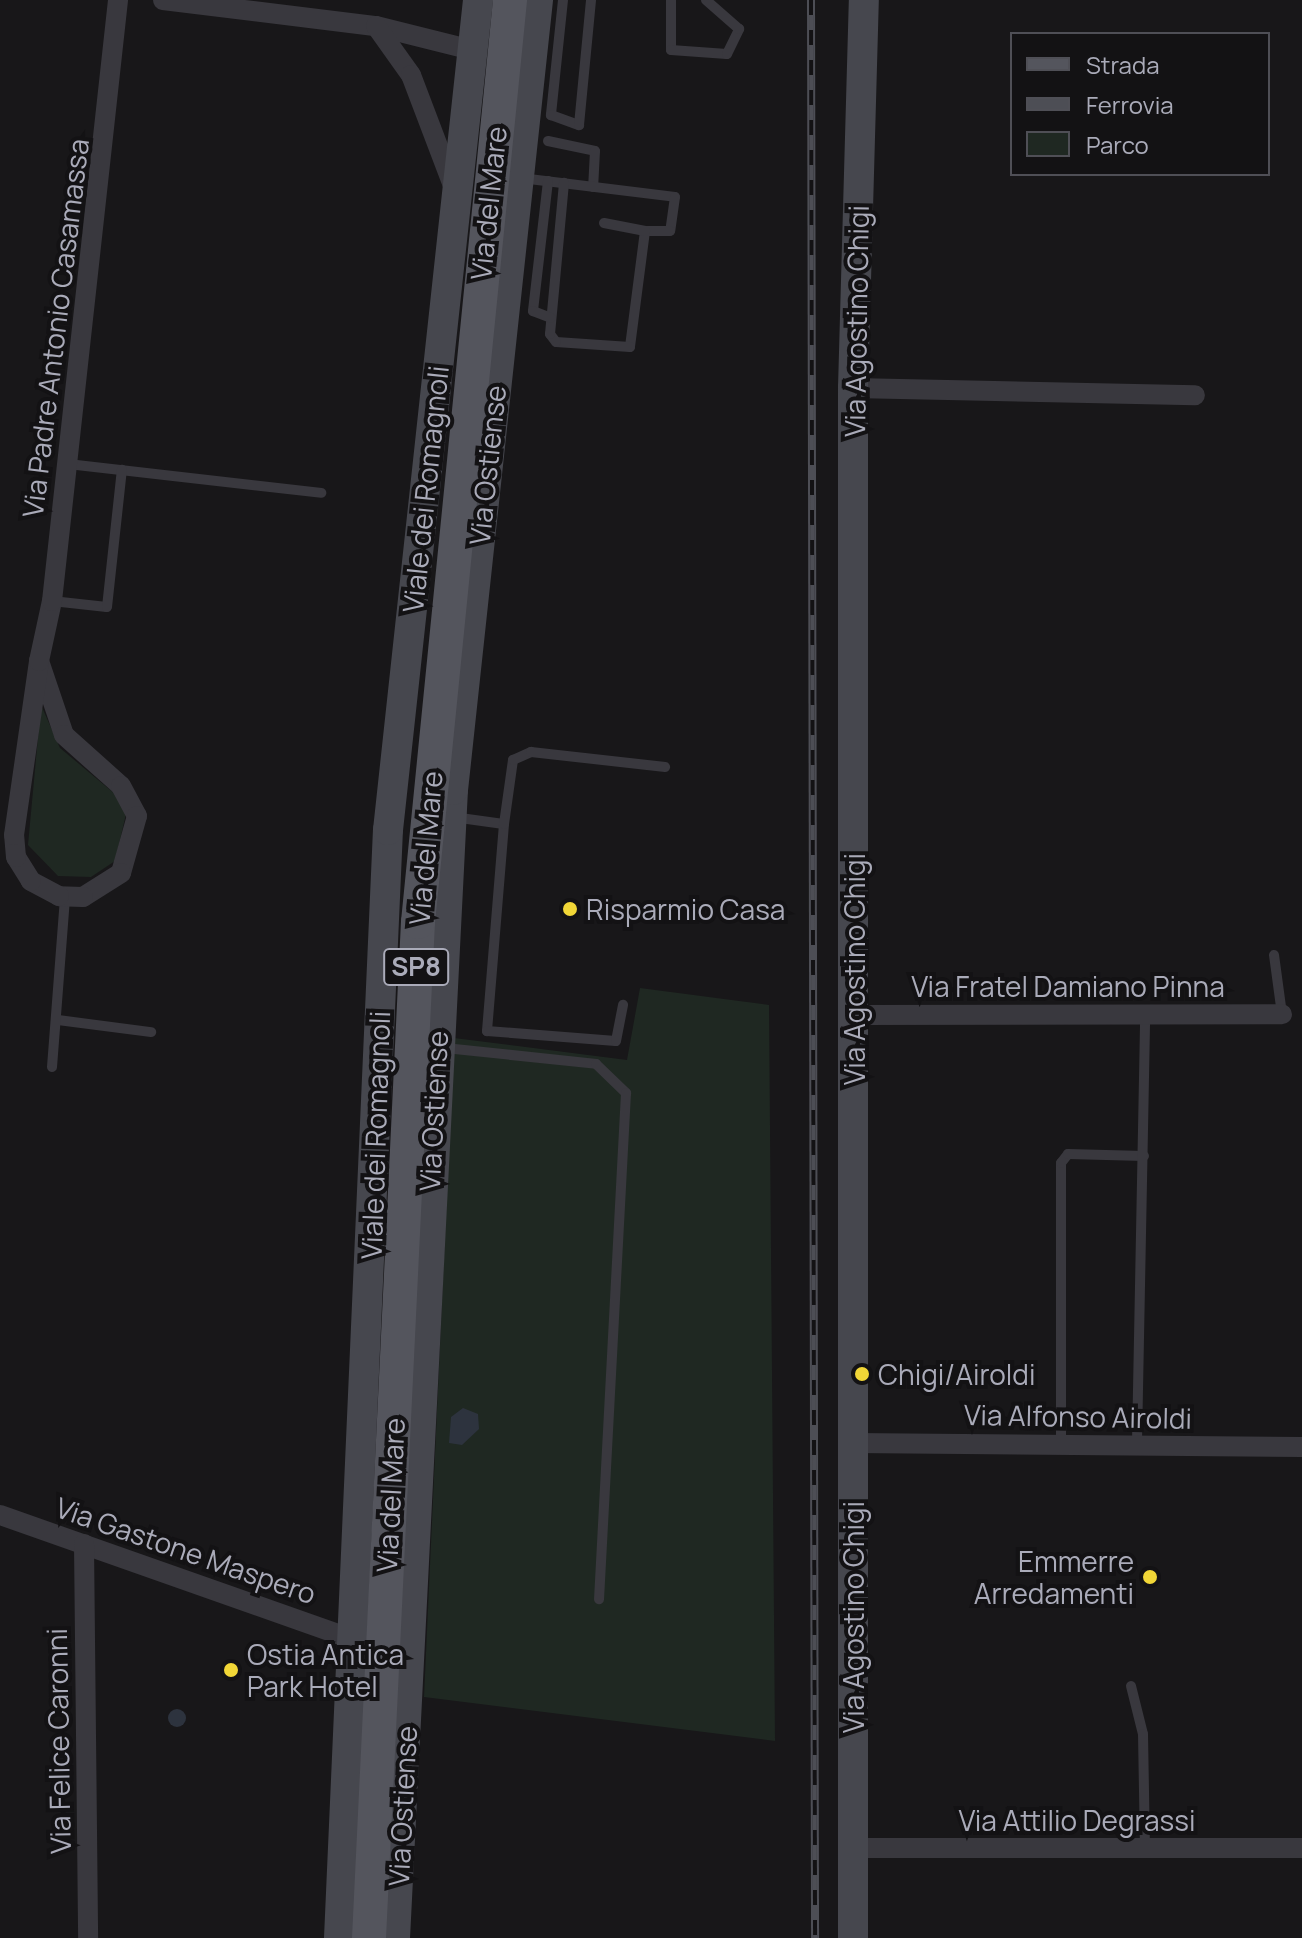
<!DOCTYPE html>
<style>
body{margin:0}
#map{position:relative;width:1302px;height:1938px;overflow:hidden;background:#181719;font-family:Manrope,sans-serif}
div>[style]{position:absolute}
.green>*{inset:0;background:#1f2822}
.water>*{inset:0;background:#2d333e}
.round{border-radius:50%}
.lane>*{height:10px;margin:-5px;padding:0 5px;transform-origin:5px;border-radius:5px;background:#39383e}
.street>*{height:20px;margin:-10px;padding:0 10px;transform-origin:10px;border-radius:10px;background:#39383e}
.secondary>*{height:30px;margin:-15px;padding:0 15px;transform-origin:15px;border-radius:15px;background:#46474e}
.primary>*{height:34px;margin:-17px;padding:0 17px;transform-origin:17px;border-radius:17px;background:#54555d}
.rail>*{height:8px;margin-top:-4px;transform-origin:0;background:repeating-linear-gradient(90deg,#131214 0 15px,#4d4e55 0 30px);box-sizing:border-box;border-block:2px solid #4d4e55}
.dots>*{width:22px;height:22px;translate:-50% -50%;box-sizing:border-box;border:4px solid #131214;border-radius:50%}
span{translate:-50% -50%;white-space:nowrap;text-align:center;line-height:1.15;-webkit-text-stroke:8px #131214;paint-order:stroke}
.shield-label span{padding:2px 6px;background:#131214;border:2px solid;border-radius:6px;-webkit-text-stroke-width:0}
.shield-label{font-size:26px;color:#aaabb9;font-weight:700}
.street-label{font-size:28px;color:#aaabb9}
.poi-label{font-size:28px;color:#aaabb9}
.left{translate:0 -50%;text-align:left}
.right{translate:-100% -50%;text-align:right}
.legend{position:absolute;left:1010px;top:32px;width:260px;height:144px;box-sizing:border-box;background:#131214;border:2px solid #4f4f56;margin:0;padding:10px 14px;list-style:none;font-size:24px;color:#aaabb9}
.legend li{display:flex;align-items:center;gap:16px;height:40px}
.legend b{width:40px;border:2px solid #4f4f56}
</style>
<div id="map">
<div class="green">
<i style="clip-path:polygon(41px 705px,60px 748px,115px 794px,126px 814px,115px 861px,91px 877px,58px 876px,28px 845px)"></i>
<i style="clip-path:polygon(640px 988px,769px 1005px,775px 1741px,424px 1697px,454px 1038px,627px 1060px)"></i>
</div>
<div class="water">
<i style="clip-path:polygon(463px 1408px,478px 1414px,479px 1429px,462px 1445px,449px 1443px,451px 1417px)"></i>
<i class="round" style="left:168px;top:1709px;width:18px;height:18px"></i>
</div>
<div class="lane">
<i style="left:563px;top:0;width:116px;rotate:96deg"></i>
<i style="left:551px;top:115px;width:30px;rotate:20deg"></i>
<i style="left:579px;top:125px;width:126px;rotate:-84.5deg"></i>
<i style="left:671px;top:0;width:50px;rotate:90deg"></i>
<i style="left:671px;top:50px;width:56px;rotate:4.1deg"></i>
<i style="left:727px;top:54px;width:28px;rotate:-64deg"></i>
<i style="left:739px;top:29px;width:44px;rotate:-138.7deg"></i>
<i style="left:548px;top:141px;width:48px;rotate:12deg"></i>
<i style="left:595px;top:151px;width:36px;rotate:93deg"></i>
<i style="left:521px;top:178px;width:155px;rotate:7deg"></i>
<i style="left:675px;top:197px;width:34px;rotate:98deg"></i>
<i style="left:670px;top:231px;width:25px;rotate:180deg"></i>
<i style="left:645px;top:231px;width:117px;rotate:97.4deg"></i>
<i style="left:630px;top:347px;width:74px;rotate:-176.1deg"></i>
<i style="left:556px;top:342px;width:10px;rotate:-127deg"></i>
<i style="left:550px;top:334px;width:152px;rotate:-84.7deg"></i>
<i style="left:548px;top:181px;width:131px;rotate:96.6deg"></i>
<i style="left:533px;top:311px;width:19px;rotate:21deg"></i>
<i style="left:604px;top:223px;width:42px;rotate:11deg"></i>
<i style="left:68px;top:464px;width:255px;rotate:6.5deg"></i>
<i style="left:52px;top:601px;width:55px;rotate:6.2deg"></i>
<i style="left:107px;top:607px;width:138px;rotate:-83.8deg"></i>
<i style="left:453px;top:817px;width:51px;rotate:7.8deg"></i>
<i style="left:504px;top:824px;width:208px;rotate:94.7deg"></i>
<i style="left:487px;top:1031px;width:129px;rotate:4.4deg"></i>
<i style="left:616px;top:1041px;width:37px;rotate:-79deg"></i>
<i style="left:504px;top:824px;width:65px;rotate:-82deg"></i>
<i style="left:513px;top:760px;width:20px;rotate:-24deg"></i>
<i style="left:531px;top:752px;width:135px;rotate:6.4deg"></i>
<i style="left:1274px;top:955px;width:60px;rotate:82.3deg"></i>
<i style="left:58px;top:1020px;width:94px;rotate:7.4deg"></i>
<i style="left:445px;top:1048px;width:152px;rotate:6deg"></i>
<i style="left:596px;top:1064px;width:42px;rotate:44deg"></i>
<i style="left:626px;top:1093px;width:507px;rotate:93.05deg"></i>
<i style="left:52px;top:1067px;width:170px;rotate:-85.6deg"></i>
<i style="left:1061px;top:1441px;width:278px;rotate:-90deg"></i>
<i style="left:1061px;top:1163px;width:11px;rotate:-52deg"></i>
<i style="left:1068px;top:1154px;width:76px;rotate:1.5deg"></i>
<i style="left:1137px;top:1442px;width:429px;rotate:-88.9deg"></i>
<i style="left:1131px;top:1686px;width:49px;rotate:76deg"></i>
<i style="left:1143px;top:1734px;width:114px;rotate:89deg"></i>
</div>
<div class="street">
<i style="left:163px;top:0;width:215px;rotate:7deg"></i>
<i style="left:376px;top:26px;width:99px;rotate:14deg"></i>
<i style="left:376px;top:26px;width:60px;rotate:54.5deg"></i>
<i style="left:411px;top:75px;width:116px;rotate:69.2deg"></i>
<i style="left:853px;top:388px;width:342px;rotate:1.2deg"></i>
<i style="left:39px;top:661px;width:78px;rotate:71.3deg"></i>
<i style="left:64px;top:735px;width:76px;rotate:41.8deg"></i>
<i style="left:121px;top:786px;width:34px;rotate:62deg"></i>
<i style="left:137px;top:816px;width:59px;rotate:105.7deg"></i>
<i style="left:121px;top:873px;width:45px;rotate:147.7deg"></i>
<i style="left:83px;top:897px;width:24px;rotate:-178deg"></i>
<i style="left:59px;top:896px;width:32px;rotate:-152deg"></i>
<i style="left:31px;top:881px;width:28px;rotate:-122deg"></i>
<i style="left:16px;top:857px;width:22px;rotate:-95deg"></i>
<i style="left:14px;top:835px;width:176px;rotate:-81.8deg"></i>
<i style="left:39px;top:661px;width:61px;rotate:-77.8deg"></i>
<i style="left:52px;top:601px;width:605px;rotate:-83.73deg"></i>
<i style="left:855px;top:1015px;width:427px;rotate:-0.1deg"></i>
<i style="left:853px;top:1443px;width:449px;rotate:0.5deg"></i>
<i style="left:0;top:1515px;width:374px;rotate:19.4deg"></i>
<i style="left:84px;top:1544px;width:394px;rotate:89.4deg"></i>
<i style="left:852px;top:1848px;width:450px"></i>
</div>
<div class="secondary">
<i style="left:339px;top:1938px;width:1109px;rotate:-87.47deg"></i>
<i style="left:388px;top:830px;width:835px;rotate:-83.81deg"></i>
<i style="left:395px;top:1938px;width:1149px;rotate:-87.11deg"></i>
<i style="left:453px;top:790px;width:795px;rotate:-83.86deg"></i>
<i style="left:853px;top:1938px;width:1550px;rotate:-90deg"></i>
<i style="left:853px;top:388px;width:388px;rotate:-88.4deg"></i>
</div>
<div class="primary">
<i style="left:369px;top:1938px;width:1017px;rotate:-87.24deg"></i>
<i style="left:418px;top:922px;width:927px;rotate:-84.3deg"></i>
</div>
<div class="rail">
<i style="left:811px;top:0;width:1938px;rotate:89.88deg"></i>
</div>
<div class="dots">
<i style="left:570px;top:909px;background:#f1d637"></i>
<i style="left:862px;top:1374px;background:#f1d637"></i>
<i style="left:1150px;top:1577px;background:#f1d637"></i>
<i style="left:231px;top:1670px;background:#f1d637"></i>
</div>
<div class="shield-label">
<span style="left:416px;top:967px">SP8</span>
</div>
<div class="street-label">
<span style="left:488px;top:203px;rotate:-84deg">Via del Mare</span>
<span style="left:856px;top:321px;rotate:-89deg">Via Agostino Chigi</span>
<span style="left:55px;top:328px;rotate:-83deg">Via Padre Antonio Casamassa</span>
<span style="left:487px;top:465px;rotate:-84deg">Via Ostiense</span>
<span style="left:425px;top:489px;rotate:-84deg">Viale dei Romagnoli</span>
<span style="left:425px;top:848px;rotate:-85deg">Via del Mare</span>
<span style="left:854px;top:969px;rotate:-90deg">Via Agostino Chigi</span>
<span style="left:1068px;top:986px">Via Fratel Damiano Pinna</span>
<span style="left:433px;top:1111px;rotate:-87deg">Via Ostiense</span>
<span style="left:375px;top:1135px;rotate:-88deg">Viale dei Romagnoli</span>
<span style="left:1078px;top:1416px;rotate:1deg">Via Alfonso Airoldi</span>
<span style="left:390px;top:1495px;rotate:-87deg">Via del Mare</span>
<span style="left:186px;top:1550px;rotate:19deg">Via Gastone Maspero</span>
<span style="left:853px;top:1617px;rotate:-90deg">Via Agostino Chigi</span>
<span style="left:58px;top:1741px;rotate:-91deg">Via Felice Caronni</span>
<span style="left:402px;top:1806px;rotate:-87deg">Via Ostiense</span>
<span style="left:1077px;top:1820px">Via Attilio Degrassi</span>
</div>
<div class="poi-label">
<span class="left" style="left:586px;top:909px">Risparmio Casa</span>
<span class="left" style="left:878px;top:1374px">Chigi/Airoldi</span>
<span class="right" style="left:1134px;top:1577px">Emmerre<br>Arredamenti</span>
<span class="left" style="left:247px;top:1670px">Ostia Antica<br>Park Hotel</span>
</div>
<ul class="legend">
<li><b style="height:10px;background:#54555d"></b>Strada</li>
<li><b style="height:10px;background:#4d4e55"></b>Ferrovia</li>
<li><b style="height:22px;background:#1f2822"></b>Parco</li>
</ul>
</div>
